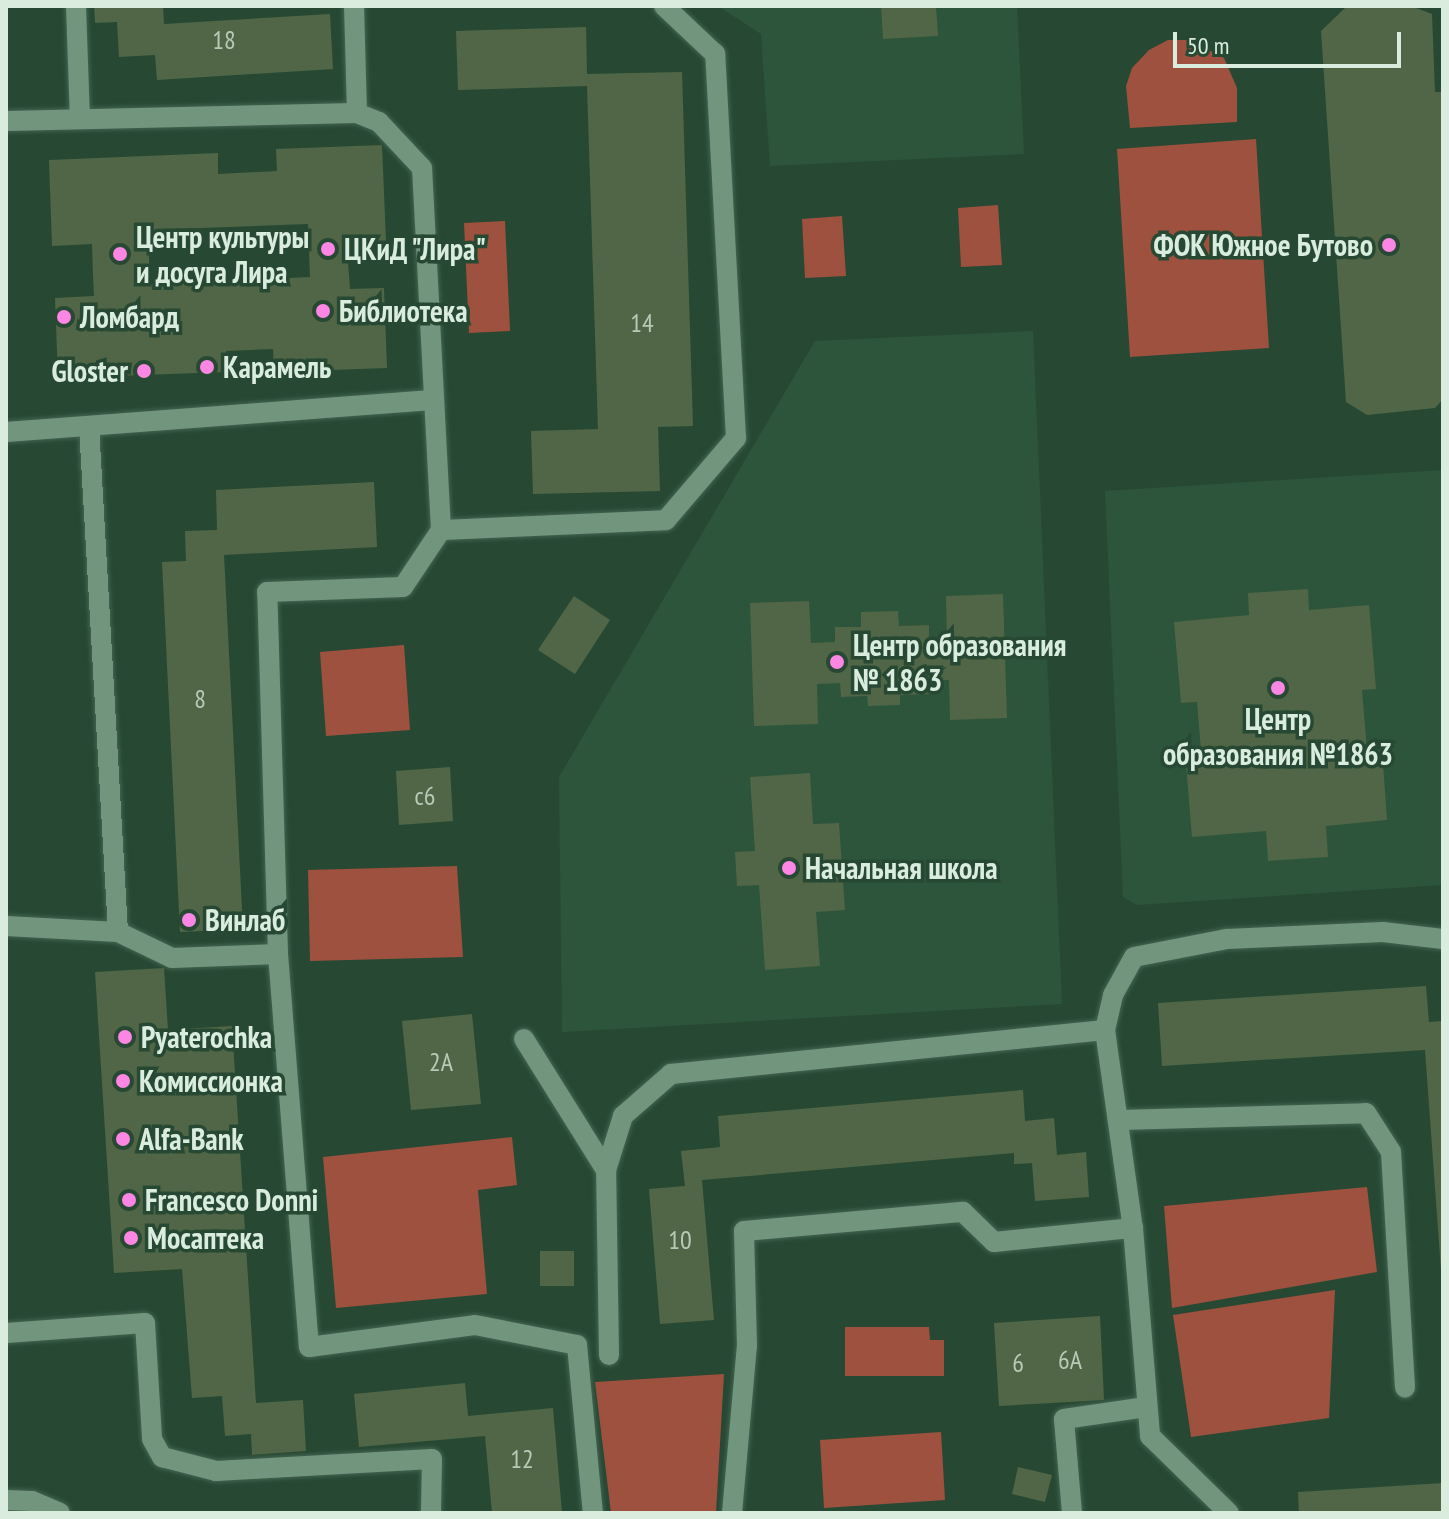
<!DOCTYPE html>
<meta charset="utf-8">
<style>
body{margin:0}
#map{position:relative;width:1449px;height:1519px;overflow:hidden;background:#274934;font-family:"PT Sans Narrow",sans-serif}
div>[style]{position:absolute}
.built>*{inset:0;background:#2c553c}
.green>*{inset:0;background:#9e513e}
.building>*{inset:0;background:#516646}
.roads{filter:drop-shadow(0 0 2px #456452) drop-shadow(0 0 2px #456452)}
.minor>*{height:20px;margin:-10px;padding:0 10px;transform-origin:10px;border-radius:10px;background:#71967d}
.dots>*{width:22px;height:22px;translate:-50% -50%;box-sizing:border-box;border:4px solid #274934;border-radius:50%}
span{translate:-50% -50%;white-space:nowrap;text-align:center;line-height:1.15;-webkit-text-stroke:7px #274934;paint-order:stroke}
.number-label{font-size:26px;color:#b7cab8}
.number-label span{-webkit-text-stroke-width:0}
.poi-label{font-size:30px;color:#d9ecde;font-weight:700}
.left{translate:0 -50%;text-align:left}
.right{translate:-100% -50%;text-align:right}
.frame{position:absolute;inset:0;border:8px solid #d9ecde;pointer-events:none}
.scale{position:absolute;left:1173px;top:32px;width:228px;height:36px;box-sizing:border-box;border:4px solid #d9ecde;border-top:0;padding-left:10px;font-size:24px;line-height:28px;white-space:nowrap;color:#d9ecde;-webkit-text-stroke:6px #274934;paint-order:stroke}
</style>
<div id="map">
<div class="built">
<i style="clip-path:polygon(718px 6px,1017px 6px,1024px 154px,770px 166px,761px 34px)"></i>
<i style="clip-path:polygon(1033px 331px,1062px 1004px,562px 1032px,559px 777px,815px 341px)"></i>
<i style="clip-path:polygon(1443px 470px,1443px 885px,1137px 905px,1123px 897px,1105px 491px)"></i>
</div>
<div class="green">
<i style="clip-path:polygon(1168px 40px,1190px 40px,1224px 58px,1237px 88px,1237px 122px,1130px 128px,1126px 86px,1132px 68px,1149px 50px)"></i>
<i style="clip-path:polygon(1256px 139px,1269px 348px,1130px 357px,1117px 149px)"></i>
<i style="clip-path:polygon(998px 205px,1002px 265px,961px 267px,958px 208px)"></i>
<i style="clip-path:polygon(842px 216px,846px 276px,805px 278px,802px 219px)"></i>
<i style="clip-path:polygon(505px 221px,510px 331px,469px 333px,464px 223px)"></i>
<i style="clip-path:polygon(404px 645px,410px 730px,326px 736px,320px 652px)"></i>
<i style="clip-path:polygon(457px 866px,463px 957px,310px 961px,308px 870px)"></i>
<i style="clip-path:polygon(512px 1137px,517px 1185px,478px 1190px,487px 1294px,336px 1308px,323px 1157px)"></i>
<i style="clip-path:polygon(1367px 1187px,1377px 1272px,1172px 1308px,1164px 1206px)"></i>
<i style="clip-path:polygon(1335px 1290px,1329px 1418px,1191px 1437px,1173px 1315px)"></i>
<i style="clip-path:polygon(845px 1327px,929px 1327px,930px 1340px,944px 1340px,944px 1376px,845px 1376px)"></i>
<i style="clip-path:polygon(724px 1374px,716px 1513px,611px 1513px,595px 1382px)"></i>
<i style="clip-path:polygon(941px 1432px,945px 1500px,824px 1508px,820px 1440px)"></i>
</div>
<div class="building">
<i style="clip-path:polygon(94px 6px,163px 6px,164px 24px,330px 14px,333px 69px,157px 80px,155px 55px,119px 57px,117px 22px,95px 23px)"></i>
<i style="clip-path:polygon(881px 6px,936px 6px,938px 36px,883px 39px)"></i>
<i style="clip-path:polygon(1411px 6px,1432px 14px,1435px 92px,1443px 92px,1443px 399px,1435px 408px,1367px 415px,1346px 402px,1321px 31px,1345px 8px)"></i>
<i style="clip-path:polygon(586px 27px,587px 74px,682px 72px,693px 426px,658px 427px,660px 491px,533px 494px,531px 431px,598px 429px,587px 86px,458px 90px,456px 31px)"></i>
<i style="clip-path:polygon(evenodd,382px 145px,386px 241px,348px 243px,348px 262px,350px 289px,384px 288px,387px 368px,274px 372px,273px 349px,226px 351px,226px 372px,58px 378px,55px 298px,94px 296px,93px 275px,92px 244px,52px 246px,49px 160px,218px 153px,218px 174px,277px 171px,276px 149px,382px 145px,308px 224px,310px 277px,150px 284px,148px 230px,308px 224px)"></i>
<i style="clip-path:polygon(374px 482px,377px 547px,224px 555px,243px 929px,180px 932px,162px 562px,186px 561px,185px 531px,217px 530px,216px 490px)"></i>
<i style="clip-path:polygon(1308px 589px,1309px 610px,1369px 605px,1376px 689px,1362px 690px,1367px 750px,1382px 749px,1387px 820px,1326px 826px,1328px 857px,1268px 861px,1266px 831px,1192px 837px,1186px 764px,1202px 762px,1197px 702px,1181px 703px,1174px 622px,1249px 615px,1248px 593px)"></i>
<i style="clip-path:polygon(1003px 594px,1007px 718px,950px 720px,949px 680px,930px 680px,931px 694px,900px 695px,900px 705px,868px 706px,867px 696px,841px 697px,840px 683px,817px 684px,818px 724px,754px 726px,750px 603px,809px 601px,811px 643px,835px 642px,835px 627px,861px 627px,861px 612px,898px 611px,899px 626px,929px 625px,929px 639px,947px 639px,946px 596px)"></i>
<i style="clip-path:polygon(574px 596px,610px 620px,575px 674px,538px 650px)"></i>
<i style="clip-path:polygon(450px 767px,453px 821px,399px 825px,396px 771px)"></i>
<i style="clip-path:polygon(810px 773px,813px 824px,839px 823px,845px 910px,816px 912px,820px 966px,765px 970px,759px 885px,737px 886px,735px 852px,755px 851px,750px 777px)"></i>
<i style="clip-path:polygon(164px 968px,168px 1030px,232px 1026px,256px 1403px,303px 1400px,306px 1451px,252px 1455px,251px 1434px,225px 1436px,222px 1396px,192px 1398px,182px 1269px,114px 1273px,95px 972px)"></i>
<i style="clip-path:polygon(1426px 986px,1429px 1022px,1443px 1021px,1443px 1298px,1425px 1050px,1162px 1066px,1158px 1003px)"></i>
<i style="clip-path:polygon(472px 1014px,481px 1104px,411px 1110px,402px 1021px)"></i>
<i style="clip-path:polygon(1023px 1090px,1025px 1121px,1054px 1118px,1057px 1155px,1086px 1152px,1089px 1197px,1035px 1201px,1032px 1163px,1014px 1164px,1014px 1153px,702px 1180px,714px 1320px,660px 1324px,649px 1189px,685px 1186px,681px 1151px,720px 1147px,718px 1116px)"></i>
<i style="clip-path:polygon(540px 1251px,574px 1251px,574px 1286px,540px 1286px)"></i>
<i style="clip-path:polygon(1100px 1316px,1104px 1400px,999px 1406px,994px 1323px)"></i>
<i style="clip-path:polygon(465px 1383px,468px 1416px,553px 1408px,562px 1513px,492px 1513px,485px 1436px,359px 1447px,354px 1394px)"></i>
<i style="clip-path:polygon(1018px 1467px,1052px 1475px,1045px 1502px,1012px 1494px)"></i>
<i style="clip-path:polygon(1443px 1483px,1443px 1513px,1299px 1513px,1298px 1492px)"></i>
</div>
<div class="roads">
<div class="minor">
<i style="left:76px;top:6px;width:113px;rotate:88deg"></i>
<i style="left:6px;top:121px;width:351px;rotate:-1.3deg"></i>
<i style="left:89px;top:426px;width:507px;rotate:86.72deg"></i>
<i style="left:6px;top:432px;width:427px;rotate:-4.3deg"></i>
<i style="left:441px;top:530px;width:225px;rotate:-2.5deg"></i>
<i style="left:666px;top:520px;width:108px;rotate:-49.5deg"></i>
<i style="left:736px;top:438px;width:385px;rotate:-93.1deg"></i>
<i style="left:715px;top:54px;width:70px;rotate:-136.7deg"></i>
<i style="left:6px;top:926px;width:112px;rotate:3.1deg"></i>
<i style="left:118px;top:932px;width:60px;rotate:25.7deg"></i>
<i style="left:172px;top:958px;width:106px;rotate:-2.2deg"></i>
<i style="left:278px;top:954px;width:362px;rotate:-91.7deg"></i>
<i style="left:267px;top:592px;width:136px;rotate:-2.1deg"></i>
<i style="left:403px;top:587px;width:69px;rotate:-56.3deg"></i>
<i style="left:441px;top:530px;width:362px;rotate:-93deg"></i>
<i style="left:422px;top:168px;width:63px;rotate:-133.1deg"></i>
<i style="left:379px;top:122px;width:24px;rotate:-158deg"></i>
<i style="left:357px;top:113px;width:107px;rotate:-91.6deg"></i>
<i style="left:278px;top:954px;width:394px;rotate:85.5deg"></i>
<i style="left:309px;top:1347px;width:167px;rotate:-7.5deg"></i>
<i style="left:475px;top:1325px;width:104px;rotate:11.1deg"></i>
<i style="left:577px;top:1345px;width:169px;rotate:84.6deg"></i>
<i style="left:1105px;top:1030px;width:36px;rotate:-77deg"></i>
<i style="left:1113px;top:995px;width:43px;rotate:-61.1deg"></i>
<i style="left:1134px;top:957px;width:95px;rotate:-11deg"></i>
<i style="left:1227px;top:939px;width:156px;rotate:-2.6deg"></i>
<i style="left:1383px;top:932px;width:60px;rotate:6.7deg"></i>
<i style="left:524px;top:1039px;width:155px;rotate:58deg"></i>
<i style="left:1120px;top:1120px;width:246px;rotate:-1.6deg"></i>
<i style="left:1366px;top:1113px;width:46px;rotate:57.3deg"></i>
<i style="left:1391px;top:1152px;width:236px;rotate:86.6deg"></i>
<i style="left:6px;top:1333px;width:139px;rotate:-4.1deg"></i>
<i style="left:145px;top:1323px;width:116px;rotate:86.5deg"></i>
<i style="left:152px;top:1439px;width:21px;rotate:61deg"></i>
<i style="left:162px;top:1457px;width:56px;rotate:14.5deg"></i>
<i style="left:216px;top:1471px;width:216px;rotate:-3.2deg"></i>
<i style="left:432px;top:1459px;width:54px;rotate:91.1deg"></i>
<i style="left:609px;top:1355px;width:185px;rotate:-90.9deg"></i>
<i style="left:606px;top:1170px;width:57px;rotate:-72.5deg"></i>
<i style="left:623px;top:1116px;width:64px;rotate:-41.2deg"></i>
<i style="left:671px;top:1074px;width:436px;rotate:-5.8deg"></i>
<i style="left:1105px;top:1030px;width:200px;rotate:82deg"></i>
<i style="left:1133px;top:1228px;width:209px;rotate:85.3deg"></i>
<i style="left:1150px;top:1436px;width:110px;rotate:44.3deg"></i>
<i style="left:6px;top:1500px;width:26px;rotate:2deg"></i>
<i style="left:32px;top:1501px;width:30px;rotate:23deg"></i>
<i style="left:732px;top:1513px;width:168px;rotate:-84.9deg"></i>
<i style="left:747px;top:1346px;width:115px;rotate:-91.5deg"></i>
<i style="left:744px;top:1231px;width:220px;rotate:-5deg"></i>
<i style="left:963px;top:1212px;width:43px;rotate:44.1deg"></i>
<i style="left:994px;top:1242px;width:140px;rotate:-5.8deg"></i>
<i style="left:1072px;top:1513px;width:94px;rotate:-94.9deg"></i>
<i style="left:1064px;top:1419px;width:83px;rotate:-8.3deg"></i>
</div>
</div>
<div class="dots">
<i style="left:1389px;top:245px;background:#fc86e4"></i>
<i style="left:328px;top:249px;background:#fc86e4"></i>
<i style="left:120px;top:254px;background:#fc86e4"></i>
<i style="left:323px;top:311px;background:#fc86e4"></i>
<i style="left:64px;top:317px;background:#fc86e4"></i>
<i style="left:207px;top:367px;background:#fc86e4"></i>
<i style="left:144px;top:371px;background:#fc86e4"></i>
<i style="left:837px;top:662px;background:#fc86e4"></i>
<i style="left:1278px;top:688px;background:#fc86e4"></i>
<i style="left:789px;top:868px;background:#fc86e4"></i>
<i style="left:189px;top:920px;background:#fc86e4"></i>
<i style="left:125px;top:1037px;background:#fc86e4"></i>
<i style="left:123px;top:1081px;background:#fc86e4"></i>
<i style="left:123px;top:1139px;background:#fc86e4"></i>
<i style="left:129px;top:1200px;background:#fc86e4"></i>
<i style="left:131px;top:1238px;background:#fc86e4"></i>
</div>
<div class="number-label">
<span style="left:224px;top:40px">18</span>
<span style="left:642px;top:323px">14</span>
<span style="left:200px;top:699px">8</span>
<span style="left:425px;top:796px">с6</span>
<span style="left:441px;top:1062px">2А</span>
<span style="left:680px;top:1240px">10</span>
<span style="left:1070px;top:1360px">6А</span>
<span style="left:1018px;top:1363px">6</span>
<span style="left:522px;top:1459px">12</span>
</div>
<div class="poi-label">
<span class="left" style="left:136px;top:254px">Центр культуры<br>и досуга Лира</span>
<span class="right" style="left:1373px;top:245px">ФОК Южное Бутово</span>
<span class="left" style="left:344px;top:249px">ЦКиД "Лира"</span>
<span class="left" style="left:339px;top:311px">Библиотека</span>
<span class="left" style="left:80px;top:317px">Ломбард</span>
<span class="left" style="left:223px;top:367px">Карамель</span>
<span class="right" style="left:128px;top:371px">Gloster</span>
<span class="left" style="left:853px;top:662px">Центр образования<br>№ 1863</span>
<span style="left:1278px;top:736px">Центр<br>образования №1863</span>
<span class="left" style="left:805px;top:868px">Начальная школа</span>
<span class="left" style="left:205px;top:920px">Винлаб</span>
<span class="left" style="left:141px;top:1037px">Pyaterochka</span>
<span class="left" style="left:139px;top:1081px">Комиссионка</span>
<span class="left" style="left:139px;top:1139px">Alfa-Bank</span>
<span class="left" style="left:145px;top:1200px">Francesco Donni</span>
<span class="left" style="left:147px;top:1238px">Мосаптека</span>
</div>
<div class="frame"></div>
<div class="scale">50 m</div>
</div>
